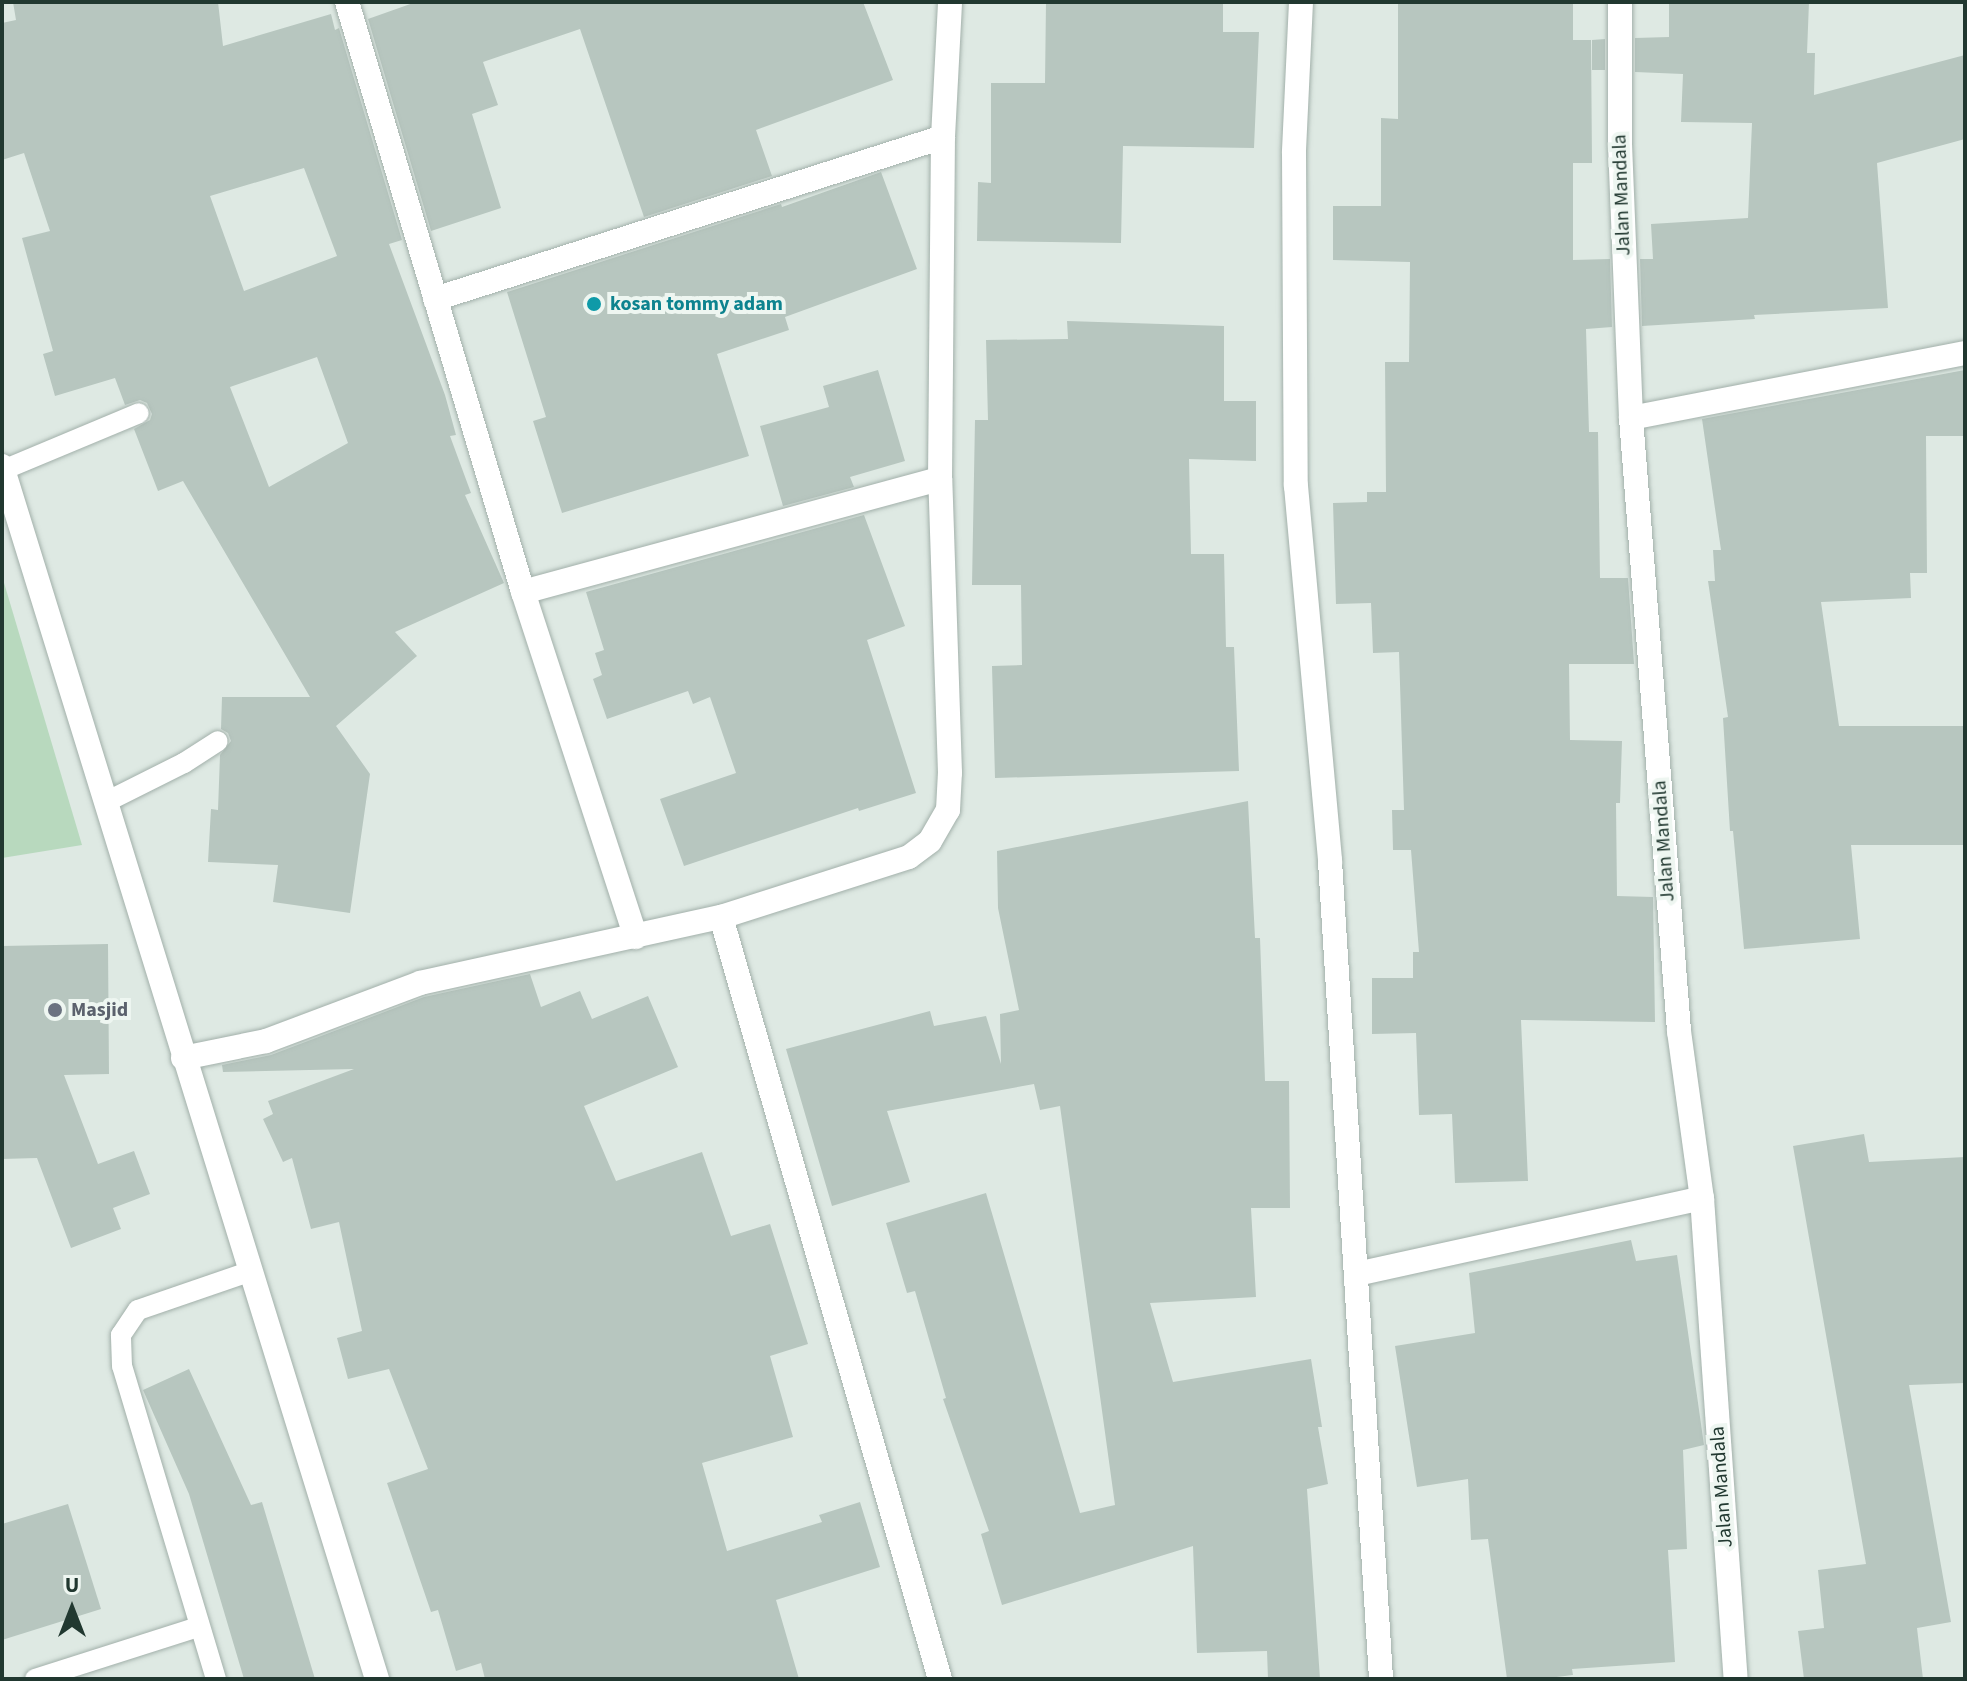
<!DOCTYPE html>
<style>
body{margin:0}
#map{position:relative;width:1967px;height:1681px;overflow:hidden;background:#dee9e3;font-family:"Source Sans 3",sans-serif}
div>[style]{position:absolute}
.green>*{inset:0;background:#b8d9be}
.building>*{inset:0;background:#b7c6bf}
.roads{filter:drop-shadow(0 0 2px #a2b0aa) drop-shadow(0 0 2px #a2b0aa)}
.service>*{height:20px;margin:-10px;padding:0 10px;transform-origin:10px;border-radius:10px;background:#fff}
.minor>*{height:24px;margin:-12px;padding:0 12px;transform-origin:12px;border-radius:12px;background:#fff}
.dots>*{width:22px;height:22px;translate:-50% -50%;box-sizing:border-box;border:4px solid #eef6f1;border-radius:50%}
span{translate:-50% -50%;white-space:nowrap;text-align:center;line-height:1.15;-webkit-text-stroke:8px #eef6f1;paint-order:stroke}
.street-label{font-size:20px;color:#213830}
.culture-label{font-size:20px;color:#0d838f;font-weight:700}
.left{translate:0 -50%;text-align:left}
.worship-label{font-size:20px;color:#5b616d;font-weight:700}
.frame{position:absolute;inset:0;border:4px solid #213830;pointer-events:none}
.north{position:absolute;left:32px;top:1569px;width:80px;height:80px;-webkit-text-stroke:6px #eef6f1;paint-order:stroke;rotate:0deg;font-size:22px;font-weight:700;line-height:32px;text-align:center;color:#213830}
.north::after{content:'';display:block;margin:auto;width:28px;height:36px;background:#213830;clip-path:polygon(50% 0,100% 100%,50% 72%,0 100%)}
</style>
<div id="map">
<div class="green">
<i style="clip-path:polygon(2px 576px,82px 845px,2px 858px)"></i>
</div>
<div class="building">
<i style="clip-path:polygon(evenodd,13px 2px,218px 2px,223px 46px,331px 14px,335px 30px,339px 28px,402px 240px,389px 244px,445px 395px,456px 435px,450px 436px,471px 493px,465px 495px,504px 583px,395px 632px,417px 656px,336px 726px,370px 774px,350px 913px,273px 902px,278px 865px,208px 862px,211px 809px,218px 810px,220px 755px,231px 741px,228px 733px,221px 729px,222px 697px,310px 697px,183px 481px,158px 491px,134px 429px,150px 420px,152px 414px,147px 403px,140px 400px,125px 405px,115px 378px,55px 396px,43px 354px,53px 351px,22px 238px,50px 231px,24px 153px,2px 160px,2px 23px,16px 20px,13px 2px,304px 168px,337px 256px,244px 291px,210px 196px,304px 168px,13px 2px,317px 357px,348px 443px,269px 487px,230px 387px,317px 357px)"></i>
<i style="clip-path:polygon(416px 2px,863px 2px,893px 80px,756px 130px,772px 176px,644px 217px,580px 29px,483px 62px,498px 105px,472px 114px,501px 208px,431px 231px,368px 19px)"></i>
<i style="clip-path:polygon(1046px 2px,1223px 2px,1223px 32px,1259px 32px,1254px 148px,1123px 146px,1121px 243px,977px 241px,978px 182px,991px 183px,991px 83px,1045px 83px)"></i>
<i style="clip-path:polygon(1398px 2px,1573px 2px,1573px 40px,1591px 40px,1592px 163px,1573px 163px,1573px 260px,1610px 259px,1612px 327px,1586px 329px,1589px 432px,1598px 432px,1600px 578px,1628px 578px,1634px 664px,1569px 664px,1570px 740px,1622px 741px,1620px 803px,1616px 803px,1617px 896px,1653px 897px,1655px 1022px,1521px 1020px,1528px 1181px,1455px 1183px,1452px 1114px,1419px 1115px,1416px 1033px,1372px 1034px,1372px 978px,1413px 978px,1413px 952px,1419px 952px,1411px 850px,1393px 850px,1392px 810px,1404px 810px,1399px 652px,1373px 653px,1371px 603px,1336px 604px,1333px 503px,1367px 502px,1367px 492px,1386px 492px,1385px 362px,1409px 362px,1410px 262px,1333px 260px,1333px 206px,1381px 206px,1381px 118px,1398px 119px)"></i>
<i style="clip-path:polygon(1669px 2px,1809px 2px,1807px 53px,1815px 53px,1814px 95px,1965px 55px,1965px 139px,1877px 163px,1888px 308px,1754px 315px,1755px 319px,1642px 326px,1640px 259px,1653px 259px,1651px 224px,1748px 218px,1752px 123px,1681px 122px,1683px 74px,1635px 72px,1635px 38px,1669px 37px)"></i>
<i style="clip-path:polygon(1605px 39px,1605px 70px,1592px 70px,1592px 40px)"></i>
<i style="clip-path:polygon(881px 172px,917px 269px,785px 317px,789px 330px,717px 354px,749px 456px,562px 513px,533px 421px,546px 417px,507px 292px,781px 204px,782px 207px)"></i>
<i style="clip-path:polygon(1067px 321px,1224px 326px,1224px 401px,1256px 401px,1256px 461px,1189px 459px,1191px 554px,1224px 554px,1226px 647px,1234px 647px,1239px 771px,995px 778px,992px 666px,1022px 665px,1021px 585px,972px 585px,975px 420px,988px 420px,986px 340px,1068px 339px)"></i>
<i style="clip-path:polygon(878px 370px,905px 461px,850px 477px,854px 487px,783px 506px,760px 426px,829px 407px,823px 386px)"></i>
<i style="clip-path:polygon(1965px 370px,1965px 436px,1926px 436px,1927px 573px,1910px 573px,1911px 598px,1821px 602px,1839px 726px,1965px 726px,1965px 845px,1851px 845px,1860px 939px,1744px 949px,1733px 831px,1730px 831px,1723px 718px,1728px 717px,1708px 581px,1715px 581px,1713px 550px,1721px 550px,1702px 419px)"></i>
<i style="clip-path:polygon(864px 515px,905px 626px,867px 640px,916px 793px,859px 811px,858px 808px,684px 866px,660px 799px,736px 773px,710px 697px,693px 704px,688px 691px,607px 719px,593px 679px,602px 675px,595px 653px,604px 650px,586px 592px)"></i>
<i style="clip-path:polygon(1248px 801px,1255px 938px,1260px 938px,1265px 1081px,1289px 1081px,1290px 1208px,1251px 1208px,1256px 1297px,1150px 1303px,1173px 1382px,1311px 1359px,1322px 1427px,1318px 1427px,1328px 1484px,1307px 1489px,1320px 1679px,1268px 1679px,1267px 1651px,1197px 1653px,1193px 1546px,1002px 1605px,981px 1534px,989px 1531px,943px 1399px,946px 1398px,915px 1291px,907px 1293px,886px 1223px,986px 1193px,1080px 1513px,1115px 1505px,1060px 1106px,1040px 1110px,1034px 1084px,887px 1111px,910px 1182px,832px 1206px,786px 1049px,930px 1011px,934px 1026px,986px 1016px,1001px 1064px,1000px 1014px,1019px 1010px,998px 908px,997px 851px)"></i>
<i style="clip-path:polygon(108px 944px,109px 1074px,64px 1075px,98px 1164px,134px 1151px,150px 1194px,113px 1208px,121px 1229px,71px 1248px,37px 1158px,2px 1159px,2px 946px)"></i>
<i style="clip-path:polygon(530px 974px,541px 1007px,580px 991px,592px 1019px,648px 996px,678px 1067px,584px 1106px,616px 1181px,702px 1152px,731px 1236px,770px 1224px,808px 1344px,770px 1356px,793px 1437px,702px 1463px,727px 1551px,822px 1522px,819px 1515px,860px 1502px,880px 1567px,776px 1600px,799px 1679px,485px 1679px,481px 1663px,456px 1671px,438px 1610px,431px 1612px,387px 1483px,428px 1469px,389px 1369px,348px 1379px,337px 1338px,362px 1331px,339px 1222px,311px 1229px,292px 1158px,283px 1162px,263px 1119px,273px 1114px,268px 1101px,354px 1069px,223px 1072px,222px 1065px,271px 1055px,424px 997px)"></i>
<i style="clip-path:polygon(1864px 1134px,1869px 1162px,1965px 1157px,1965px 1383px,1909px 1385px,1951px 1622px,1917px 1628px,1923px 1679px,1804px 1679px,1798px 1631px,1824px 1628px,1818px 1570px,1866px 1564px,1793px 1146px)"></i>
<i style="clip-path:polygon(1631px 1240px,1636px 1261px,1677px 1255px,1704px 1445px,1683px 1450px,1687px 1549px,1668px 1550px,1675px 1662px,1572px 1669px,1573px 1675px,1540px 1679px,1507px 1679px,1488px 1539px,1471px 1540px,1468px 1479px,1417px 1487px,1395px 1346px,1475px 1333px,1469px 1273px)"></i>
<i style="clip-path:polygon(189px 1369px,251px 1505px,262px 1502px,315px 1679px,244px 1679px,189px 1494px,143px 1390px)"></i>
<i style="clip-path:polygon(68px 1504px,101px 1609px,2px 1640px,2px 1524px)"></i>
</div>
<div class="roads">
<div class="service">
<i style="left:3px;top:470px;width:147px;rotate:-22.7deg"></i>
<i style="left:106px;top:802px;width:87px;rotate:-26.6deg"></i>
<i style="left:184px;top:763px;width:40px;rotate:-32.9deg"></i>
<i style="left:35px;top:1679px;width:171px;rotate:-17.7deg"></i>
<i style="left:216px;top:1679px;width:327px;rotate:-106.7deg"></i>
<i style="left:122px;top:1366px;width:31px;rotate:-92deg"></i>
<i style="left:121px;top:1335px;width:30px;rotate:-56deg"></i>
<i style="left:138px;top:1310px;width:120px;rotate:-19deg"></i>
</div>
<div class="minor">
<i style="left:347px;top:2px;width:616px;rotate:73.39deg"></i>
<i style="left:523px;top:592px;width:363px;rotate:71.9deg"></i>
<i style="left:1301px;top:2px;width:151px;rotate:92.7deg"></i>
<i style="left:1294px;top:153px;width:333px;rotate:89.7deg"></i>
<i style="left:1296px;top:486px;width:377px;rotate:84.8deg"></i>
<i style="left:1330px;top:861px;width:820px;rotate:86.43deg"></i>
<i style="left:1620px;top:2px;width:142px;rotate:90deg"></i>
<i style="left:1620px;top:144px;width:274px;rotate:87.7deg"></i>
<i style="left:1631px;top:418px;width:615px;rotate:85.52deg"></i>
<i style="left:1679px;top:1031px;width:169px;rotate:82.2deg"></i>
<i style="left:1702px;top:1198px;width:482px;rotate:86deg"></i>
<i style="left:435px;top:299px;width:533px;rotate:-17.69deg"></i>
<i style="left:1631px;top:418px;width:340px;rotate:-11deg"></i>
<i style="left:2px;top:466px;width:1270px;rotate:72.82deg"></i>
<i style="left:523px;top:592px;width:432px;rotate:-15.2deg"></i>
<i style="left:721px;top:917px;width:793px;rotate:73.97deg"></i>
<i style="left:183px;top:1058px;width:85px;rotate:-11.6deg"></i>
<i style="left:266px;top:1041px;width:165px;rotate:-20.6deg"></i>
<i style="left:420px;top:983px;width:308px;rotate:-12.4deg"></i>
<i style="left:721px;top:917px;width:197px;rotate:-17.7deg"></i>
<i style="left:909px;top:857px;width:26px;rotate:-37deg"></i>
<i style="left:930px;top:841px;width:36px;rotate:-60deg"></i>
<i style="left:948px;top:810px;width:37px;rotate:-87deg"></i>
<i style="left:950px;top:773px;width:294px;rotate:-91.9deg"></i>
<i style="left:940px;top:479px;width:342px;rotate:-89.5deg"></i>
<i style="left:943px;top:137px;width:135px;rotate:-87deg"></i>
<i style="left:1357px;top:1274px;width:353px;rotate:-12.4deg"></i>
</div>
</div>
<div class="dots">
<i style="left:594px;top:304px;background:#0f9aa8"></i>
<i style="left:55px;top:1010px;background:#6b7280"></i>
</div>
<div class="street-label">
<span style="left:1622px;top:195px;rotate:-92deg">Jalan Mandala</span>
<span style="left:1664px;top:841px;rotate:-94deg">Jalan Mandala</span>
<span style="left:1722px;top:1487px;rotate:-94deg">Jalan Mandala</span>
</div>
<div class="culture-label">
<span class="left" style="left:610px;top:304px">kosan tommy adam</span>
</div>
<div class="worship-label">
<span class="left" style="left:71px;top:1010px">Masjid</span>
</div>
<div class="frame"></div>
<div class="north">U</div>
</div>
